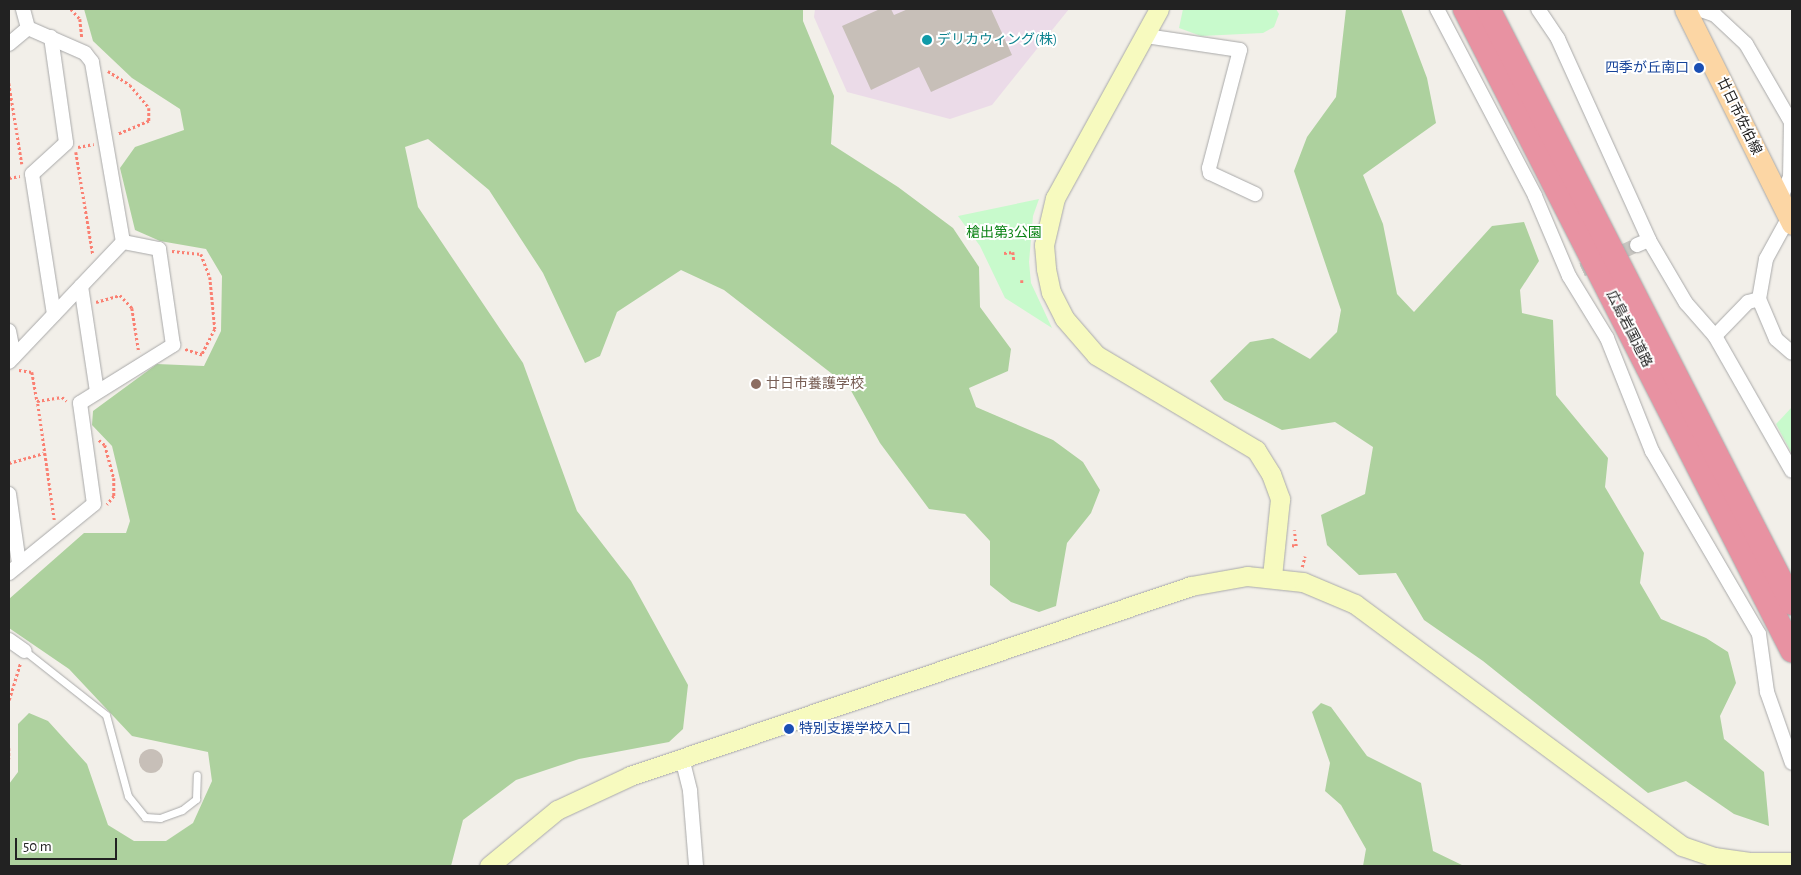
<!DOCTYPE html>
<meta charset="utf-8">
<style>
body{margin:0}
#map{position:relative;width:1801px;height:875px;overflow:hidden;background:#f2efe9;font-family:"Alegreya Sans","Noto Sans JP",sans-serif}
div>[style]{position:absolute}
.industrial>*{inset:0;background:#ebdbe8}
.forest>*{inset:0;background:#add19e}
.park>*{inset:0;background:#c8facc}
.building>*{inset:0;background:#c7bfb8}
.round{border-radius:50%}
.street-tunnel>*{height:14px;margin-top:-7px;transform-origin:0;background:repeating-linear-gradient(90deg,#c8c6c1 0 14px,transparent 0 21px)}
.path>*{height:2.5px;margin-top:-1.25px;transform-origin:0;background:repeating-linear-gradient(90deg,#fa8072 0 2.5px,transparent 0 5px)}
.roads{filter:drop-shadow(0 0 1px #a9a9a9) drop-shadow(0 0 1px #a9a9a9)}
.lane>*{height:7px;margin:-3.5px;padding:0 3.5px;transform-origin:3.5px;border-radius:3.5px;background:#fff}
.street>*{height:14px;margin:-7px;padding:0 7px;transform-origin:7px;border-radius:7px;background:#fff}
.secondary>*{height:19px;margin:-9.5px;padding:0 9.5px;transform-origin:9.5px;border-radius:9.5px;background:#f7fabf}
.primary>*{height:21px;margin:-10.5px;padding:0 10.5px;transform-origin:10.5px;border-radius:10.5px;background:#fcd6a4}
.highway>*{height:24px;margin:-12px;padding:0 12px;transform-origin:12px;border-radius:12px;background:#e892a2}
.dots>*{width:14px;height:14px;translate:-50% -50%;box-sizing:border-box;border:2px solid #fff;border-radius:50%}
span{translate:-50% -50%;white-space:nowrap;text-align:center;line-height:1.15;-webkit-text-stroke:4px #fff;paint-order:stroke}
.culture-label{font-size:14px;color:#0d838f}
.left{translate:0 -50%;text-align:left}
.transit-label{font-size:14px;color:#164399}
.right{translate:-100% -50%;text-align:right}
.street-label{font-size:14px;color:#222}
.park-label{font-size:14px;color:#0c8416}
.education-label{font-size:14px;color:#785e54}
.frame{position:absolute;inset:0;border:10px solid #222;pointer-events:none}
.scale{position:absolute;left:15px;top:838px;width:102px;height:22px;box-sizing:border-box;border:2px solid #222;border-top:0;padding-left:6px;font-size:15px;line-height:18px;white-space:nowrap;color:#222;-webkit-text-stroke:4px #fff;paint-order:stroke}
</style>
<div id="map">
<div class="industrial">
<i style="clip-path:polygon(815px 9px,1069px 9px,992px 105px,950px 119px,847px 92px,814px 17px)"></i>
</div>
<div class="forest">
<i style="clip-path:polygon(84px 9px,803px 9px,803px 21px,834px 96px,831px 144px,898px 187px,953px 228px,979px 267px,980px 307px,1011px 349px,1008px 371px,969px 388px,976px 407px,1053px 440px,1083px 462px,1100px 490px,1091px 513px,1067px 543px,1056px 606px,1039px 612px,1011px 602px,990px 585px,990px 541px,965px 514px,929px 509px,880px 443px,849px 387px,724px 290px,681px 270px,617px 312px,600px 356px,585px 363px,543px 273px,489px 190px,428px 139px,405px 147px,418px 207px,523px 363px,577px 511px,631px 581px,688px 685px,683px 729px,669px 742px,579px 759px,516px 780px,463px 820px,451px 866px,9px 866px,9px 784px,18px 772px,18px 724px,29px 713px,48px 721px,87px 764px,108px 825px,134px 841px,166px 841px,193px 823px,212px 781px,208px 752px,132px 736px,69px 669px,9px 628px,9px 599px,84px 533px,126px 533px,130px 521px,112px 446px,92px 425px,93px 411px,157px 364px,204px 366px,221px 331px,222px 276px,206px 249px,160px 241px,135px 230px,120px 168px,135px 147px,184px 130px,180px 109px,132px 78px,93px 41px)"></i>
<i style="clip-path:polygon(1346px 9px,1401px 9px,1427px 78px,1436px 123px,1363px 175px,1383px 224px,1397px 294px,1414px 312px,1492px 226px,1524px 222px,1539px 261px,1520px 290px,1522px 313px,1553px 320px,1556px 395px,1608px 458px,1605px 487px,1644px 553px,1640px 583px,1661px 619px,1706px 638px,1728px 652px,1736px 683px,1720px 716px,1724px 739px,1764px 772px,1769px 826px,1734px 814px,1686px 781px,1648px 793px,1483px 661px,1424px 620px,1396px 573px,1359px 575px,1327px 545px,1321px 515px,1365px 494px,1373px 447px,1335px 422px,1282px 430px,1224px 400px,1210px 381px,1250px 342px,1273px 338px,1310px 359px,1337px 332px,1341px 310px,1294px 171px,1307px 137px,1336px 97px)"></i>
<i style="clip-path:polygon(1321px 703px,1331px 707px,1367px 756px,1421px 783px,1433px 851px,1464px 866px,1363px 866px,1366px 849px,1341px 805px,1325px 791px,1330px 763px,1312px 712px)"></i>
</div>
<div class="park">
<i style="clip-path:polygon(1183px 9px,1276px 9px,1279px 14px,1274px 27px,1263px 33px,1201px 36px,1179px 28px)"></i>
<i style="clip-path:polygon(1039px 199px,1033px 216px,1029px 262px,1031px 283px,1052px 328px,1005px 298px,980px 246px,958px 216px)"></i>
<i style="clip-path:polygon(1792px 407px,1792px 454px,1776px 424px)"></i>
</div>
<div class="building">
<i style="clip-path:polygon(880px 9px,891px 9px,894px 15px,908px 9px,991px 9px,1012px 55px,931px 92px,919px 67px,871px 90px,842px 26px)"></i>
<i class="round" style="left:139px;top:749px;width:24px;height:24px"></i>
</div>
<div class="street-tunnel">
<i style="left:1582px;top:270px;width:60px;rotate:-24.4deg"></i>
</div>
<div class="path">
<i style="left:71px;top:9px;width:13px;rotate:48deg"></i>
<i style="left:80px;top:19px;width:18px;rotate:84deg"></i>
<i style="left:108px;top:71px;width:26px;rotate:32deg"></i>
<i style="left:130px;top:85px;width:30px;rotate:50deg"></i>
<i style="left:149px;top:108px;width:13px;rotate:90deg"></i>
<i style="left:149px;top:121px;width:34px;rotate:157deg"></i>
<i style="left:9px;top:83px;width:82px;rotate:80.9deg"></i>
<i style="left:78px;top:147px;width:16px;rotate:-11deg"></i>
<i style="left:76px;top:152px;width:104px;rotate:80.6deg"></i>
<i style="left:9px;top:178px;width:11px;rotate:-10deg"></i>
<i style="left:172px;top:251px;width:29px;rotate:6deg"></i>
<i style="left:201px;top:254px;width:25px;rotate:69deg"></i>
<i style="left:210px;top:277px;width:52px;rotate:84.5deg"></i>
<i style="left:215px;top:329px;width:29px;rotate:117deg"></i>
<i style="left:202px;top:355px;width:19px;rotate:-162deg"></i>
<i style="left:1004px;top:253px;width:9px;rotate:-6deg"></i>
<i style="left:1013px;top:252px;width:8px;rotate:83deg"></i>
<i style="left:1022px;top:280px;width:3px;rotate:90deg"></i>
<i style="left:96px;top:302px;width:25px;rotate:-16deg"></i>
<i style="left:120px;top:295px;width:18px;rotate:47deg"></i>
<i style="left:132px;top:308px;width:45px;rotate:81deg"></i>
<i style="left:19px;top:370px;width:13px;rotate:9deg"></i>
<i style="left:32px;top:372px;width:29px;rotate:80deg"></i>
<i style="left:99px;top:440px;width:8px;rotate:40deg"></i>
<i style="left:105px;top:445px;width:34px;rotate:75deg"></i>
<i style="left:114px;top:478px;width:18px;rotate:90deg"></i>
<i style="left:114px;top:496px;width:11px;rotate:128deg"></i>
<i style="left:9px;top:463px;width:36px;rotate:-16deg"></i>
<i style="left:54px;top:520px;width:120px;rotate:-98.1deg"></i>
<i style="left:37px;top:401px;width:25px;rotate:-9deg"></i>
<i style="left:62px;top:397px;width:6px;rotate:39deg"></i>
<i style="left:1292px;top:545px;width:4px;rotate:14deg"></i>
<i style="left:1296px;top:546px;width:16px;rotate:-97deg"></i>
<i style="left:1302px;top:567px;width:11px;rotate:-75deg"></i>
<i style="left:9px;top:700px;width:39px;rotate:-73deg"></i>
<i style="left:9px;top:748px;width:11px;rotate:90deg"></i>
</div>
<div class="roads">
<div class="lane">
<i style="left:25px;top:651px;width:103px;rotate:38.3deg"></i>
<i style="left:106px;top:715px;width:84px;rotate:74.8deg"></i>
<i style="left:128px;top:796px;width:27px;rotate:51deg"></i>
<i style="left:145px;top:817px;width:15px;rotate:4deg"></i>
<i style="left:160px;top:818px;width:23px;rotate:-20deg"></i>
<i style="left:182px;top:810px;width:18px;rotate:-38deg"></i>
<i style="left:196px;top:799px;width:24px;rotate:-88deg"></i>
</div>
<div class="street">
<i style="left:1437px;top:9px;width:211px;rotate:62.3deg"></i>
<i style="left:1535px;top:196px;width:87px;rotate:67deg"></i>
<i style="left:1569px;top:276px;width:73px;rotate:58.5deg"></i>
<i style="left:1607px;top:338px;width:122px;rotate:68.3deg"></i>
<i style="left:1652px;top:451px;width:212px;rotate:59.7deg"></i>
<i style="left:1759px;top:634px;width:59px;rotate:82.1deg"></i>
<i style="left:1767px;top:692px;width:75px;rotate:70.6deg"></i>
<i style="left:1538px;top:9px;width:36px;rotate:56deg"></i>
<i style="left:1558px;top:39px;width:221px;rotate:65.6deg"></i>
<i style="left:1649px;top:240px;width:73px;rotate:59.6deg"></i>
<i style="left:1686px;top:303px;width:44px;rotate:48.7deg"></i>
<i style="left:1715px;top:336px;width:155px;rotate:60.3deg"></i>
<i style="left:1698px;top:9px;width:18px;rotate:19deg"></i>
<i style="left:1715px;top:15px;width:42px;rotate:43.1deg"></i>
<i style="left:1746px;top:44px;width:90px;rotate:60deg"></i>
<i style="left:1791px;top:122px;width:55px;rotate:91deg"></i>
<i style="left:1790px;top:177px;width:24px;rotate:114deg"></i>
<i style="left:1146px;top:36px;width:95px;rotate:8.5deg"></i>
<i style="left:1240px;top:50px;width:122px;rotate:104.7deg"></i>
<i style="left:1209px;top:168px;width:5px;rotate:79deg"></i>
<i style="left:1210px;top:173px;width:50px;rotate:25deg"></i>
<i style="left:51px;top:37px;width:107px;rotate:81.9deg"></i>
<i style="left:66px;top:143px;width:46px;rotate:137.6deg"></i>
<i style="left:32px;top:174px;width:142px;rotate:81.1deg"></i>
<i style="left:9px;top:44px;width:25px;rotate:-40deg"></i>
<i style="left:1789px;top:217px;width:48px;rotate:118.7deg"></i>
<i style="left:1766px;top:259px;width:41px;rotate:99.9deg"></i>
<i style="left:1759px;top:299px;width:43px;rotate:67deg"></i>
<i style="left:1776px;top:339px;width:21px;rotate:41deg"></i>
<i style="left:1637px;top:245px;width:13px;rotate:-23deg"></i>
<i style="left:81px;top:286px;width:107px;rotate:81.4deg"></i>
<i style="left:9px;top:331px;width:26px;rotate:79deg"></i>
<i style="left:1715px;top:336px;width:47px;rotate:-45.9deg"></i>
<i style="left:1748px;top:302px;width:11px;rotate:-15deg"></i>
<i style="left:9px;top:362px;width:166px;rotate:-46.5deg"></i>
<i style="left:9px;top:494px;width:70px;rotate:81.8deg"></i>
<i style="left:9px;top:573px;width:109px;rotate:-39.1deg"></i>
<i style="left:94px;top:504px;width:102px;rotate:-97.9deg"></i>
<i style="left:80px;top:403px;width:110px;rotate:-31.9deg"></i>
<i style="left:173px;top:345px;width:97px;rotate:-98.3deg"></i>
<i style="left:159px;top:249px;width:37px;rotate:-169deg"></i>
<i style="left:123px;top:242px;width:183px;rotate:-99.8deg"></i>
<i style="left:92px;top:62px;width:11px;rotate:-128deg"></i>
<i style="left:85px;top:53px;width:62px;rotate:-156.3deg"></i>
<i style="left:28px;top:28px;width:20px;rotate:-105deg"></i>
<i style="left:9px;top:640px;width:19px;rotate:35deg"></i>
<i style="left:682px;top:758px;width:34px;rotate:76deg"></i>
<i style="left:690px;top:791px;width:75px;rotate:85.4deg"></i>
</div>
<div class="secondary">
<i style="left:1159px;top:9px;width:216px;rotate:118.8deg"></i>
<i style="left:1055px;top:198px;width:48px;rotate:103.2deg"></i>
<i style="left:1044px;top:245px;width:24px;rotate:85deg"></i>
<i style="left:1046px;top:269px;width:24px;rotate:78deg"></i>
<i style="left:1051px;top:292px;width:29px;rotate:63deg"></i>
<i style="left:1064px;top:318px;width:49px;rotate:49.1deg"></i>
<i style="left:1096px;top:355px;width:186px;rotate:30.7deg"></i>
<i style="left:1256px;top:450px;width:28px;rotate:58deg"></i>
<i style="left:1271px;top:474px;width:27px;rotate:70deg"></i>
<i style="left:1280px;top:499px;width:77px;rotate:95.9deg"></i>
<i style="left:489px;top:866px;width:88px;rotate:-39.5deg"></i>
<i style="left:557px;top:810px;width:81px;rotate:-25deg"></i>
<i style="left:630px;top:776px;width:592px;rotate:-18.71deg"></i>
<i style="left:1191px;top:586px;width:57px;rotate:-10.1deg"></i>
<i style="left:1247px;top:576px;width:56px;rotate:6.1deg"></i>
<i style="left:1303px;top:582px;width:56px;rotate:22.9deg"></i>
<i style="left:1355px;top:604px;width:407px;rotate:36.5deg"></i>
<i style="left:1682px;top:846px;width:34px;rotate:19deg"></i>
<i style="left:1714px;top:857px;width:34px;rotate:8deg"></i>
<i style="left:1748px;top:862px;width:44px"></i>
</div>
<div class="primary">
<i style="left:1685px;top:9px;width:240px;rotate:63.5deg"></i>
</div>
<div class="highway">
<i style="left:1465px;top:9px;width:720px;rotate:62.97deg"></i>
<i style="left:1488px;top:9px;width:667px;rotate:62.9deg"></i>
</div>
</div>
<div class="dots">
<i style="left:927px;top:40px;background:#0f9aa8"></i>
<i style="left:1699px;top:68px;background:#1a4fb4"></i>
<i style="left:756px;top:384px;background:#8d6e63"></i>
<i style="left:789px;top:729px;background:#1a4fb4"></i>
</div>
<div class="culture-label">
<span class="left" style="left:937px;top:40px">デリカウィング(株)</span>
</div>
<div class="transit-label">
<span class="right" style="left:1689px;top:68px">四季が丘南口</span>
<span class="left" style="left:799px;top:729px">特別支援学校入口</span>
</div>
<div class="street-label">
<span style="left:1739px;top:116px;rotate:64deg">廿日市佐伯線</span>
<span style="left:1629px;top:329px;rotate:63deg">広島岩国道路</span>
</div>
<div class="park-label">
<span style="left:1004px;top:233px">槍出第3公園</span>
</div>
<div class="education-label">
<span class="left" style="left:766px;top:384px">廿日市養護学校</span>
</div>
<div class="frame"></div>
<div class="scale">50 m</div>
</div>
